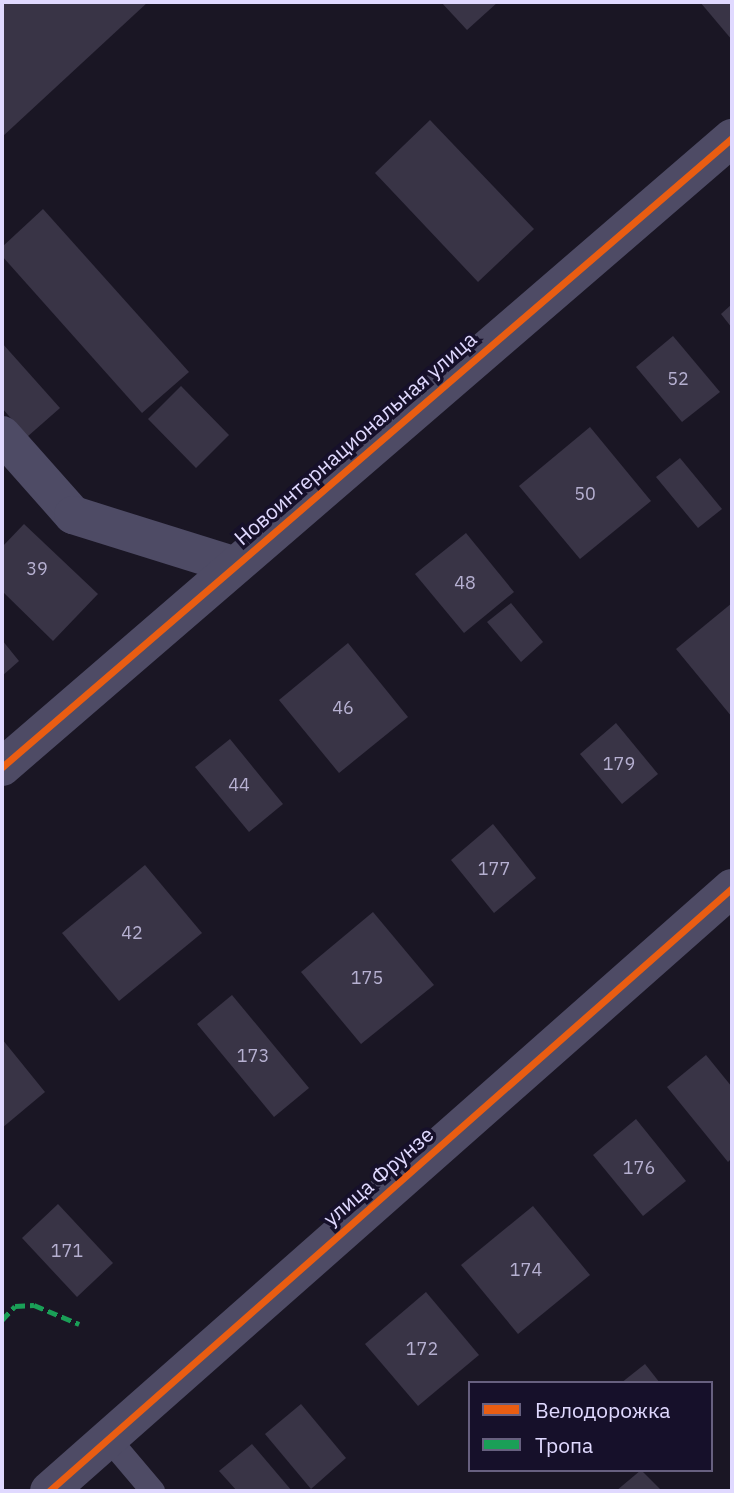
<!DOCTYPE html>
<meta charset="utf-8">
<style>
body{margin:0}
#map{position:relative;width:734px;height:1493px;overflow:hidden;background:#1a1624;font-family:"IBM Plex Sans",sans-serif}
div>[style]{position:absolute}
.building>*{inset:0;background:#393446}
.service>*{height:24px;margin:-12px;padding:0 12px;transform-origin:12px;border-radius:12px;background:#4e4b65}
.minor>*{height:38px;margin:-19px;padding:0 19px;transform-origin:19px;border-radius:19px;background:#4e4b65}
.tertiary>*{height:38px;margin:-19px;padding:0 19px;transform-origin:19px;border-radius:19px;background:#4e4b65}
.quiet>*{height:5px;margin-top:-2.5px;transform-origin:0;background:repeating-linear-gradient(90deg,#1a9f57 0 10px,transparent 0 15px)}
.cycleway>*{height:7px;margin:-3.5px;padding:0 3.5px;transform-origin:3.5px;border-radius:3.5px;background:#e95d12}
span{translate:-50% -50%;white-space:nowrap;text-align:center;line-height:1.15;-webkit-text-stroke:7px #16102a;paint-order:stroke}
.number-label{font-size:18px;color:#b6b0d1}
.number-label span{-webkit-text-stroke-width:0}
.street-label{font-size:21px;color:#e0d9ff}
.frame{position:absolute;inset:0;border:4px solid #e0d9ff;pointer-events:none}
.legend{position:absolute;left:468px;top:1381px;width:245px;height:91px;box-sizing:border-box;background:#16102a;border:2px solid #67607f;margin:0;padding:9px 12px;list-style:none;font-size:21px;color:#e0d9ff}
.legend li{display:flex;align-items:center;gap:14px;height:35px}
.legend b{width:35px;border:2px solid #67607f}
</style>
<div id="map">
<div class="building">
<i style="clip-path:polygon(2px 2px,148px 2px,2px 137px)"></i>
<i style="clip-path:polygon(441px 2px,498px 2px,467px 30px)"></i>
<i style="clip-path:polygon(700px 2px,732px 2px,732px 40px)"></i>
<i style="clip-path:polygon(430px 120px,534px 229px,478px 282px,375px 173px)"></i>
<i style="clip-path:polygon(43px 209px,189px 372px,142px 413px,2px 256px,2px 247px)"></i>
<i style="clip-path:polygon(732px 304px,732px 328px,721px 314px)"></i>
<i style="clip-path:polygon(673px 336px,720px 392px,682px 422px,636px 367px)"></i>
<i style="clip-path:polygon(2px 343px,60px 408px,27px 437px,2px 408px)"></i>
<i style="clip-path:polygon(181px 386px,229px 435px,196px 468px,148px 419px)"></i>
<i style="clip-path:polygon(590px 427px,651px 501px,580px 559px,519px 486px)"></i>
<i style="clip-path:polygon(680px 458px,722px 509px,698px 528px,656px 477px)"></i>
<i style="clip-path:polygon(24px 524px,98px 594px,53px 641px,2px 591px,2px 547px)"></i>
<i style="clip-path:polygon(466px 533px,514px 592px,464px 633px,415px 574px)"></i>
<i style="clip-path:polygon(511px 603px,543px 642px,521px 662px,487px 622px)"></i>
<i style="clip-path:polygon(732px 603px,732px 717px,676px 649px)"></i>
<i style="clip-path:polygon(2px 640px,19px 661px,2px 676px)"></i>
<i style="clip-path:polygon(348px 643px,408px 717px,339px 773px,279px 700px)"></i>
<i style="clip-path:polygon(616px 723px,658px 774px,622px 804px,580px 754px)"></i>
<i style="clip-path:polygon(230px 739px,283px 804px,249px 832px,195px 767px)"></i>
<i style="clip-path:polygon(493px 824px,536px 878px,494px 913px,451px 860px)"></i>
<i style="clip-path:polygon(145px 865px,202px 933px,119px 1001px,62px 933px)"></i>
<i style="clip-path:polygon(373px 912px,434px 985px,361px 1044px,301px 972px)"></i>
<i style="clip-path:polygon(232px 995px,309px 1088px,274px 1117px,197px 1024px)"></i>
<i style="clip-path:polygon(2px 1039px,45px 1092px,2px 1128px)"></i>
<i style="clip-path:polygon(706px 1055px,732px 1087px,732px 1158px,728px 1162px,667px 1087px)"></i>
<i style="clip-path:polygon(636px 1119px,686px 1181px,643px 1216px,593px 1155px)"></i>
<i style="clip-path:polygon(58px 1204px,113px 1263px,77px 1297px,22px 1238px)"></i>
<i style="clip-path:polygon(533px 1206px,590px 1275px,518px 1334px,461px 1265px)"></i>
<i style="clip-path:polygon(426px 1292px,479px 1355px,418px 1406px,365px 1344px)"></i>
<i style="clip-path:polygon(645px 1364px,660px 1383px,621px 1383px)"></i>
<i style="clip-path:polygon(301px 1404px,346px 1458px,311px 1489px,265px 1434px)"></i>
<i style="clip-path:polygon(252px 1444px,292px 1491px,237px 1491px,219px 1471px)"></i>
<i style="clip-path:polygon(641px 1470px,662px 1491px,616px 1491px)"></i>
</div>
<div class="service">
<i style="left:108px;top:1438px;width:70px;rotate:49.7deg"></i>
</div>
<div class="minor">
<i style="left:2px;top:435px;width:107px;rotate:48.4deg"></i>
<i style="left:73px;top:515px;width:168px;rotate:17.4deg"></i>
<i style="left:2px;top:767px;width:964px;rotate:-40.75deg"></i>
</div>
<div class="tertiary">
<i style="left:49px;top:1491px;width:911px;rotate:-41.44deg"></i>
</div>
<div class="quiet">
<i style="left:2px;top:1320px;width:19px;rotate:-47deg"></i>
<i style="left:15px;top:1306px;width:19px;rotate:-3deg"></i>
<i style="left:34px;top:1305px;width:49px;rotate:22.9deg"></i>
</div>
<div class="cycleway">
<i style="left:2px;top:767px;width:964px;rotate:-40.75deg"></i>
<i style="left:49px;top:1491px;width:911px;rotate:-41.44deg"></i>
</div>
<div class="number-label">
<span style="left:678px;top:379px">52</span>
<span style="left:585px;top:494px">50</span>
<span style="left:37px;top:569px">39</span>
<span style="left:465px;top:583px">48</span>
<span style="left:343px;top:708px">46</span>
<span style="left:619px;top:764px">179</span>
<span style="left:239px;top:785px">44</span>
<span style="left:494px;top:869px">177</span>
<span style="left:132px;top:933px">42</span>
<span style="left:367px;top:978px">175</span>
<span style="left:253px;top:1056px">173</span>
<span style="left:639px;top:1168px">176</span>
<span style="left:67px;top:1251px">171</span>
<span style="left:526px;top:1270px">174</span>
<span style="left:422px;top:1349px">172</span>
</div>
<div class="street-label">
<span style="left:355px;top:438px;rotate:-41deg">Новоинтернациональная улица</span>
<span style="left:378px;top:1176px;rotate:-41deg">улица Фрунзе</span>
</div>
<div class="frame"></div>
<ul class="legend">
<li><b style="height:9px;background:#e95d12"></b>Велодорожка</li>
<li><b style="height:9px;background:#1a9f57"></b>Тропа</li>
</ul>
</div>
